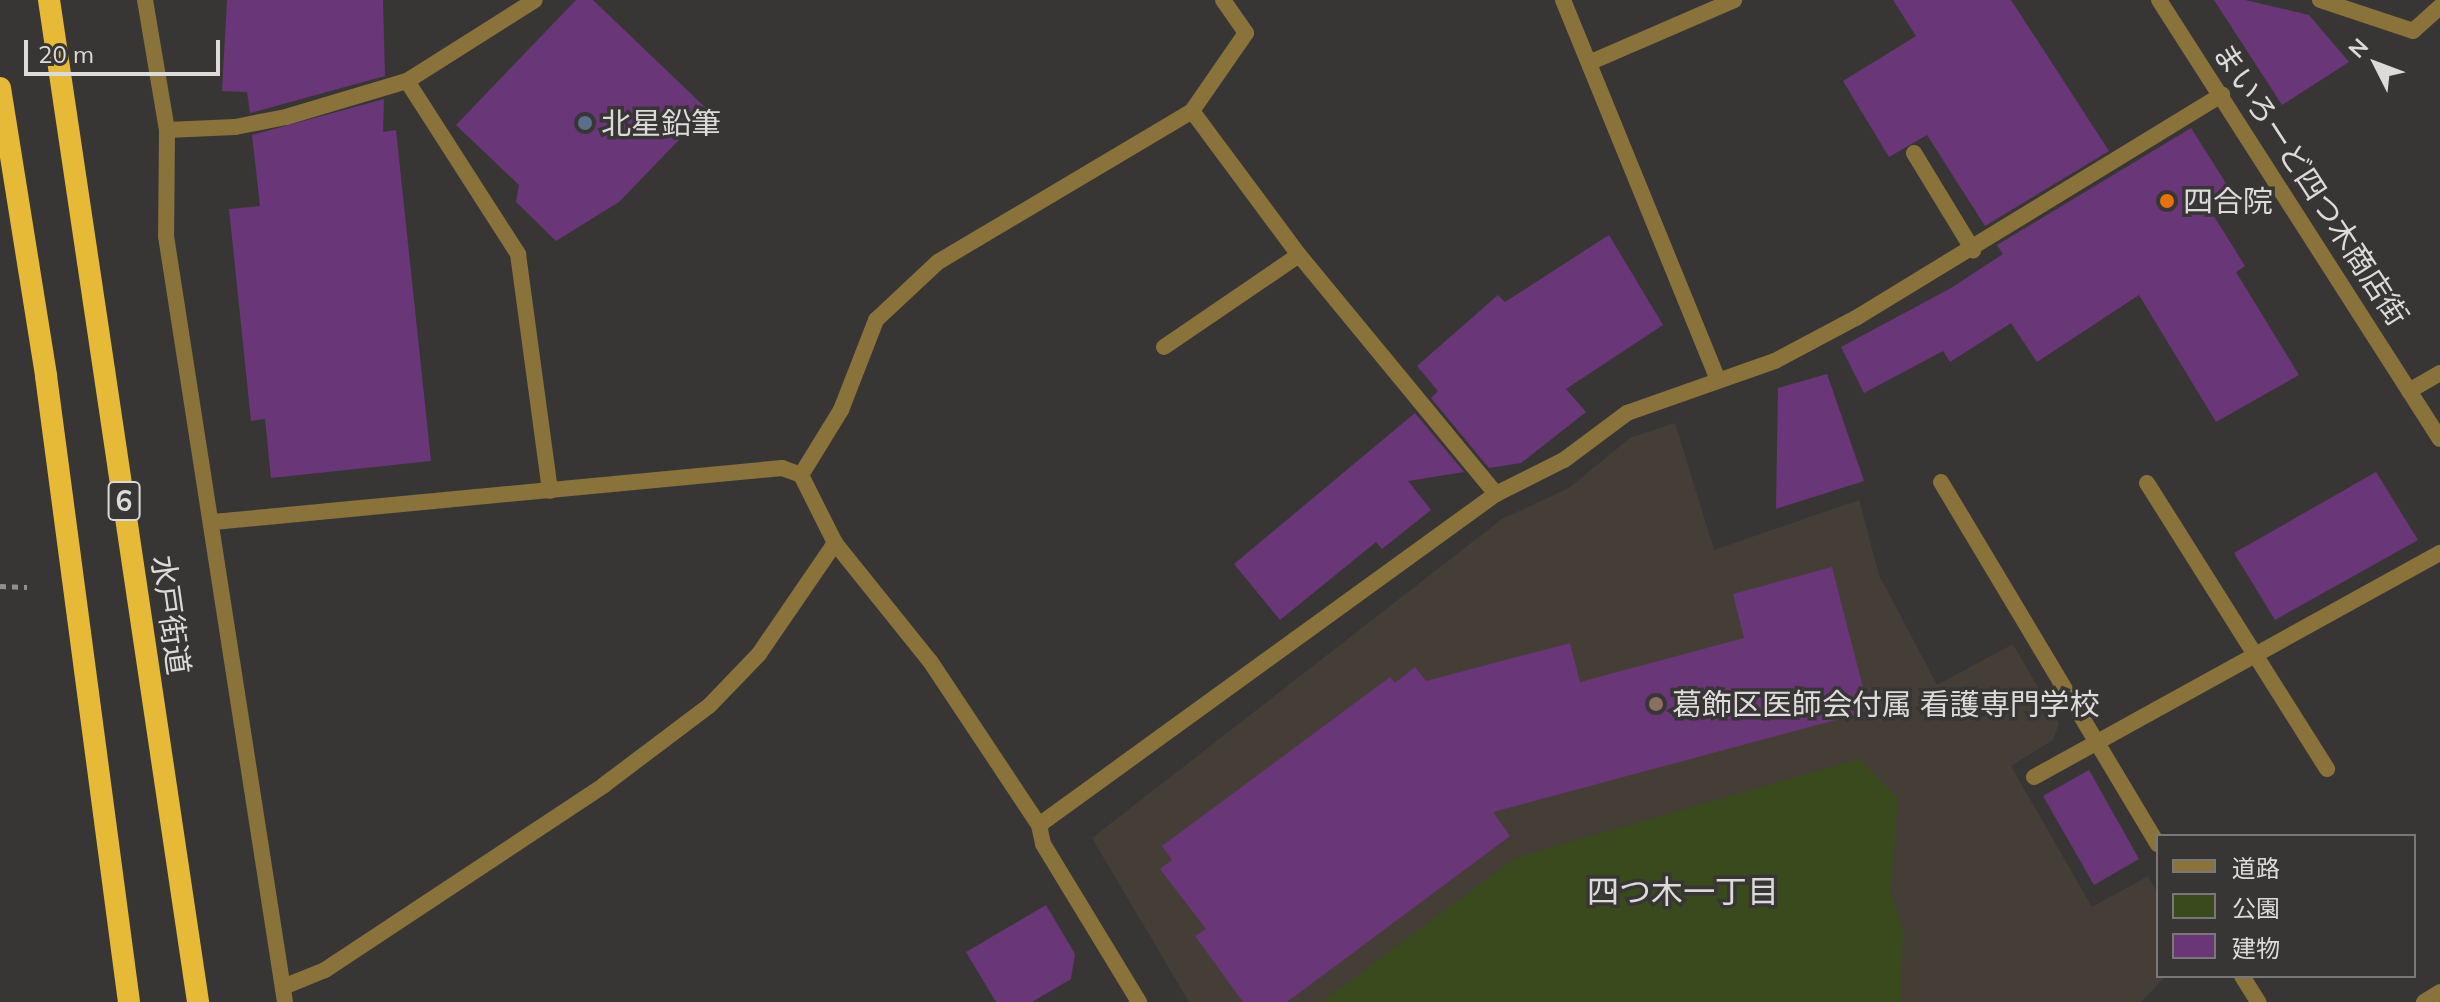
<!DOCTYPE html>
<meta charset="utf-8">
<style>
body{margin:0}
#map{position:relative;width:2440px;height:1002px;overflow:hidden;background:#383634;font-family:Mulish,"Noto Sans JP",sans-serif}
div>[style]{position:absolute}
.built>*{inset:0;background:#443e37}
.green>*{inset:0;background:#394b1c}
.building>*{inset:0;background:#693678}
.path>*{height:5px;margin-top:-2.5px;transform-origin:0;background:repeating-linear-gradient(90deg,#908f8d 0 6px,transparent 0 12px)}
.service>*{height:16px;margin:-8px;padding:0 8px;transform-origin:8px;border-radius:8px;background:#89733b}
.minor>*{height:16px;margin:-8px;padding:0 8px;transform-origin:8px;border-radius:8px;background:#89733b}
.tertiary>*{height:16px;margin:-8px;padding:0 8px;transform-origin:8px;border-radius:8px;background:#89733b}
.trunk-bridge>*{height:22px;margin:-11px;padding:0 11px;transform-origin:11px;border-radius:11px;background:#e6ba37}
.dots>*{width:22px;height:22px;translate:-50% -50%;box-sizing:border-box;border:4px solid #383634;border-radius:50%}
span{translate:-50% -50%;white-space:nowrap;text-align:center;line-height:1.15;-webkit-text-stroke:7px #383634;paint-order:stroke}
.shield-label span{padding:2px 6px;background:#383634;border:2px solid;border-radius:6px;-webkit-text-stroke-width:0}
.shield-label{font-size:28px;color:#dcdbda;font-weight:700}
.poi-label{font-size:30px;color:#dcdbda}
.left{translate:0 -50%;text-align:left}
.street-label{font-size:30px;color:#dcdbda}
.neighbourhood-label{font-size:32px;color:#dcdbda}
.legend{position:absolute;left:2156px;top:834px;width:260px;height:144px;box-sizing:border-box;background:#383634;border:2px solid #7a7876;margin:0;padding:10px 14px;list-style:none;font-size:24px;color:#dcdbda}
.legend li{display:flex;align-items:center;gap:16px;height:40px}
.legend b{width:40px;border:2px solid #7a7876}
.north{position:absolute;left:2336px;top:24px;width:80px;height:80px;-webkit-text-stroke:6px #383634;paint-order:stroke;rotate:312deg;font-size:22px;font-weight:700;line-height:32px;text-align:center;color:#dcdbda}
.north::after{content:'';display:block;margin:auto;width:28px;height:36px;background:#dcdbda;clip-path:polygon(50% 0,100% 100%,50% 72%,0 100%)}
.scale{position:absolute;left:24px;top:40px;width:196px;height:36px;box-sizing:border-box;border:4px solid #dcdbda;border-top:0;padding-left:10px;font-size:24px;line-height:28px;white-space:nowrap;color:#dcdbda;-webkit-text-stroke:6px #383634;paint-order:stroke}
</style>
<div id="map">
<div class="built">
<i style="clip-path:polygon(1675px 423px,1714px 550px,1859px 500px,1879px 575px,1937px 685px,2013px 644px,2059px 723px,2053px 740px,2011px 766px,2092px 907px,2148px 876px,2158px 894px,2158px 976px,2166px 976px,2141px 1002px,1189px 1002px,1092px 838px,1502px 519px,1569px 488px,1630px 438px)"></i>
</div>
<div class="green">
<i style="clip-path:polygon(1859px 759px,1898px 799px,1890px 893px,1903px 929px,1901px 1002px,1322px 1002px,1515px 858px)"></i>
</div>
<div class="building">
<i style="clip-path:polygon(227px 0,383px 0,385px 76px,250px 113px,247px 92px,222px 91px)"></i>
<i style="clip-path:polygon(576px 0,593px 0,708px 110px,619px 202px,556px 241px,516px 202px,519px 185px,456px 125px)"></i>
<i style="clip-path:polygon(1893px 0,2011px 0,2109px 151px,1985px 226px,1927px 135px,1889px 157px,1843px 81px,1916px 36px)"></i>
<i style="clip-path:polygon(2214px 0,2245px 0,2309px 15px,2349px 62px,2282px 105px)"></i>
<i style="clip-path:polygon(384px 99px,383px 132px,396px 130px,431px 461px,271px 478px,265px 419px,251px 421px,229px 209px,260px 206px,252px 135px)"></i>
<i style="clip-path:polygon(2191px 128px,2231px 191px,2207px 205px,2245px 266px,2236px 272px,2299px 375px,2216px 422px,2139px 295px,2037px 362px,2011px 323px,1950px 362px,1943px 351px,1864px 393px,1841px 347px,1951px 288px,2003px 254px,1997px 245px)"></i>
<i style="clip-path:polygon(1609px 235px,1663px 325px,1566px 389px,1586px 412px,1521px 463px,1489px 468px,1431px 398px,1438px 391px,1417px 366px,1498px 295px,1505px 302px)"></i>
<i style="clip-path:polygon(1827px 374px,1864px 481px,1776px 509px,1778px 388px)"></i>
<i style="clip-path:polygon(1415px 413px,1464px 472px,1408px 481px,1431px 510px,1382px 549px,1376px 542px,1280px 620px,1234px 564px)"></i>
<i style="clip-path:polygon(2376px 472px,2418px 540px,2275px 620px,2234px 553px)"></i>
<i style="clip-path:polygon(1832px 567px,1869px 711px,1493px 812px,1510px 836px,1287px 1002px,1243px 1002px,1195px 936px,1206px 929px,1160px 869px,1172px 860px,1162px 846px,1390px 677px,1395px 683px,1415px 667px,1426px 681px,1570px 643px,1580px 682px,1744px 638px,1733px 594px)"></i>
<i style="clip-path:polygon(2089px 770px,2139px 859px,2094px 885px,2043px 796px)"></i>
<i style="clip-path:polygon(1046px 905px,1075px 954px,1071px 979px,1032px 1002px,996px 1002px,966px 952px)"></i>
</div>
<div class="path">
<i style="left:0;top:586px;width:27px;rotate:2deg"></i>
</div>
<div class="service">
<i style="left:2320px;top:0;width:98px;rotate:18.4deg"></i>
<i style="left:2413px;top:31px;width:36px;rotate:-42deg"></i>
<i style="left:1591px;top:62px;width:156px;rotate:-23.4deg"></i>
<i style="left:1192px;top:111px;width:179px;rotate:53.4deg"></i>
<i style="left:1299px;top:255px;width:310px;rotate:50.5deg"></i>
<i style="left:1914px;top:153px;width:114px;rotate:58.7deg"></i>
<i style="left:1164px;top:347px;width:163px;rotate:-34.3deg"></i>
<i style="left:2409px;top:391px;width:36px;rotate:-30deg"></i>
<i style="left:1941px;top:482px;width:422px;rotate:59.1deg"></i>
<i style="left:2147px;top:483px;width:338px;rotate:57.8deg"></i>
<i style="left:2034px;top:777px;width:464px;rotate:-28.9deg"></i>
<i style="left:2242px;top:976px;width:31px;rotate:58deg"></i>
<i style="left:2424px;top:1002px;width:19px;rotate:-32deg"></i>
</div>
<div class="minor">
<i style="left:145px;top:0;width:132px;rotate:80.4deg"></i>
<i style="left:167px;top:130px;width:106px;rotate:90.5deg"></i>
<i style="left:166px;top:236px;width:775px;rotate:81.17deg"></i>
<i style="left:1563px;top:0;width:409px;rotate:67.8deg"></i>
<i style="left:407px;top:81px;width:206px;rotate:57.3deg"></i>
<i style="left:518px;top:254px;width:239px;rotate:82.3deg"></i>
<i style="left:167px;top:130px;width:68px;rotate:-2.5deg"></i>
<i style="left:235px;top:127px;width:52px;rotate:-11.1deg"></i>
<i style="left:286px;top:117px;width:126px;rotate:-16.6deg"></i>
<i style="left:407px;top:81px;width:151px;rotate:-32.3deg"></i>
<i style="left:801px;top:475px;width:76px;rotate:-58.4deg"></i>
<i style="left:841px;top:410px;width:97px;rotate:-68.7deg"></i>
<i style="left:876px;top:320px;width:85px;rotate:-43.1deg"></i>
<i style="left:938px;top:262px;width:295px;rotate:-30.7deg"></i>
<i style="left:1192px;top:111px;width:95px;rotate:-55.3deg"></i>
<i style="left:1246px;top:33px;width:40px;rotate:-124.9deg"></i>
<i style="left:213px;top:522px;width:572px;rotate:-5.42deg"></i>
<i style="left:782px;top:468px;width:20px;rotate:20deg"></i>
<i style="left:801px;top:475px;width:76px;rotate:63.4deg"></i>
<i style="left:835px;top:543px;width:151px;rotate:51.2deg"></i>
<i style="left:930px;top:661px;width:197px;rotate:56.4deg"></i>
<i style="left:1039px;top:825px;width:19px;rotate:78deg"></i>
<i style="left:1043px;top:844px;width:185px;rotate:58.7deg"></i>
<i style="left:1039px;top:825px;width:564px;rotate:-35.92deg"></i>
<i style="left:1496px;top:494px;width:76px;rotate:-26.6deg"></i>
<i style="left:1564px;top:460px;width:79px;rotate:-36.7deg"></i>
<i style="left:1627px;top:413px;width:157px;rotate:-19.4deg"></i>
<i style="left:1775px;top:361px;width:92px;rotate:-28deg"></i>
<i style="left:1856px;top:318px;width:429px;rotate:-31.4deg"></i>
<i style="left:283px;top:987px;width:45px;rotate:-22deg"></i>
<i style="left:325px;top:970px;width:335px;rotate:-33.5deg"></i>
<i style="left:604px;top:785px;width:131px;rotate:-37deg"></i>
<i style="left:709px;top:706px;width:72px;rotate:-46.1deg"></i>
<i style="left:759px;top:654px;width:135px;rotate:-55.6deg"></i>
</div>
<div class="tertiary">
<i style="left:2159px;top:0;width:521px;rotate:57.38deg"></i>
</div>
<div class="trunk-bridge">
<i style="left:49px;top:0;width:1013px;rotate:81.54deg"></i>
<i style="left:0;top:88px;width:292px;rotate:80.9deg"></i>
<i style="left:46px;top:376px;width:631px;rotate:82.45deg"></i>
</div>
<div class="dots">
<i style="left:585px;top:123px;background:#5c6f8a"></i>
<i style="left:2167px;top:201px;background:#e8710a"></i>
<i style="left:1656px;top:704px;background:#8d6e63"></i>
</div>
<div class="shield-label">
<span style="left:124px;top:501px">6</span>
</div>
<div class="poi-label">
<span class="left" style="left:601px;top:123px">北星鉛筆</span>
<span class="left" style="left:2183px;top:201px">四合院</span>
<span class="left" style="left:1672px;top:704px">葛飾区医師会付属 看護専門学校</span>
</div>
<div class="street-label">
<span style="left:2311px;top:184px;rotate:57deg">まいろーど四つ木商店街</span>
<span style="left:171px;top:615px;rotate:82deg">水戸街道</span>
</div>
<div class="neighbourhood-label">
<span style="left:1683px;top:891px">四つ木一丁目</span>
</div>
<ul class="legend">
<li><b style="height:10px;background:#89733b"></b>道路</li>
<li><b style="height:22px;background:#394b1c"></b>公園</li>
<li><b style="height:22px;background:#693678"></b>建物</li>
</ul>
<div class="north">N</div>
<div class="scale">20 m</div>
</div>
